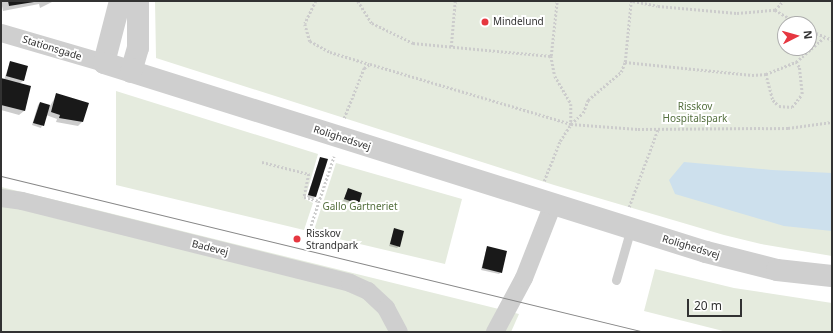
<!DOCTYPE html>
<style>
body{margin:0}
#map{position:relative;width:833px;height:333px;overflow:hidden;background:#fff;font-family:"Noto Sans",sans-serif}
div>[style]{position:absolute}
.green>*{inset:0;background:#e5ebde}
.water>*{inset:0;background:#cde0ed}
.shadow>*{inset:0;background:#0003}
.building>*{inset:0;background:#191919}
.path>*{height:2.5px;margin-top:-1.25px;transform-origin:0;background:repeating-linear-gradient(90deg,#ccc 0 2px,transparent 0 4px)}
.service>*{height:9px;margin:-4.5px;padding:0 4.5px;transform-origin:4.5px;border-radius:4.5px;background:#cfcfcf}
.minor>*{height:18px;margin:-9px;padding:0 9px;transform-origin:9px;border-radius:9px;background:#cfcfcf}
.tertiary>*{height:22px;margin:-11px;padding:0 11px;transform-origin:11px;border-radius:11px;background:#cfcfcf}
.tram>*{height:1px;margin:-0.5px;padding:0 0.5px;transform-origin:0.5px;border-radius:0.5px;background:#878787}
.dots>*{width:11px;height:11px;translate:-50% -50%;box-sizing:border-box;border:2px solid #fff;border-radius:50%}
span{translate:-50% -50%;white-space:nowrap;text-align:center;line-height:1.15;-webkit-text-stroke:4px #fff;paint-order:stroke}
.poi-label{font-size:10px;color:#323232}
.left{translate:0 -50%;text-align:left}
.street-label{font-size:10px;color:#323232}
.park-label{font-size:10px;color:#546f3e}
.frame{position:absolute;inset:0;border:2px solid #323232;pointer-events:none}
.north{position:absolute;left:777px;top:16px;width:40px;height:40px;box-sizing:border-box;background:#fff;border:1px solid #adadad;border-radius:50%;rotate:84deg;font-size:11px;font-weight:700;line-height:16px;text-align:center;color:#323232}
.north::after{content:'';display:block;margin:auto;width:14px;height:18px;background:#e63740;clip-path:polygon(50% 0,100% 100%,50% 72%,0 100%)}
.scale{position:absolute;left:687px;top:299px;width:55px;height:18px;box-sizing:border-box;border:2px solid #323232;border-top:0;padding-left:5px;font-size:12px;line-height:14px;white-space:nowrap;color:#323232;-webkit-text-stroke:3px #fff;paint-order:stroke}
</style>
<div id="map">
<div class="green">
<i style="clip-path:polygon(evenodd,155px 1px,832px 1px,832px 256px,761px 244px,724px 235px,554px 185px,156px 58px,155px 1px,785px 24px,809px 24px,809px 48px,785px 48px,785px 24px)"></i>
<i style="clip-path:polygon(116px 91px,318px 154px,305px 199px,313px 203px,304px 230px,116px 185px)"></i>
<i style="clip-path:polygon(336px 163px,462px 199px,445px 264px,313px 233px)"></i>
<i style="clip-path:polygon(1px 187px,89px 208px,519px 314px,511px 332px,1px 332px)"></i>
<i style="clip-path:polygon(655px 269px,734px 288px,832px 303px,832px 332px,727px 332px,644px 311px)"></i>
</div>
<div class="water">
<i style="clip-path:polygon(684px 162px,772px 170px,832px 173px,832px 231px,784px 226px,675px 194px,669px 180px)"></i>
</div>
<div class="shadow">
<i style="clip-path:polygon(1px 1px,54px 1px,40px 8px,39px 4px,3px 11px)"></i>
<i style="clip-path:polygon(10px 62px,23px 81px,19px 84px,24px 111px,19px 115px,1px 110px,1px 79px,4px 80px)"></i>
<i style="clip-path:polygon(57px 94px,82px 122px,78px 126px,56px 122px,57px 119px,46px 115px,41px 128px,32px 125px,38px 105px,40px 103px,50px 106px)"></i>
<i style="clip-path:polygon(320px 158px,315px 197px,313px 199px,307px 197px)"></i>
<i style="clip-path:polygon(348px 189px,358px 203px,356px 205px,343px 201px)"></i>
<i style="clip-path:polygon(394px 230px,399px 246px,397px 248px,389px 246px)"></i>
<i style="clip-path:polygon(487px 247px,501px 272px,499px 274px,481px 270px)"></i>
</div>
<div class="building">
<i style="clip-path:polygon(8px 1px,34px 1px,34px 2px,9px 6px)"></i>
<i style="clip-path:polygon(10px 61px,28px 66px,24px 81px,6px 76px)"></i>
<i style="clip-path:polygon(1px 78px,31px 86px,25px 111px,1px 105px)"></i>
<i style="clip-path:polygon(56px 93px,89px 103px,83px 122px,59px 118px,60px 115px,51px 112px)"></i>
<i style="clip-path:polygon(40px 102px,50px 105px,44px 126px,33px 123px)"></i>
<i style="clip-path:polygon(320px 157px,328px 159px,316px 197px,308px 195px)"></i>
<i style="clip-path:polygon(348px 188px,362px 193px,359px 204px,344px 199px)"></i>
<i style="clip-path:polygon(394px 228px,404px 231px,400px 247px,390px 244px)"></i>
<i style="clip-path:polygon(487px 246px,507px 251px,502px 273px,482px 268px)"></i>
</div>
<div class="path">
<i style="left:316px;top:1px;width:25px;rotate:116deg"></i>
<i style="left:305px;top:24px;width:18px;rotate:74deg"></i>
<i style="left:310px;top:41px;width:23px;rotate:29deg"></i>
<i style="left:330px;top:52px;width:41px;rotate:17.1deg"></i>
<i style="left:358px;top:1px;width:26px;rotate:58deg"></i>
<i style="left:372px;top:23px;width:46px;rotate:26deg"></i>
<i style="left:413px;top:43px;width:139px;rotate:5.4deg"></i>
<i style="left:551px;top:56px;width:55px;rotate:-83.8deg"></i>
<i style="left:633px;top:1px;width:25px;rotate:11deg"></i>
<i style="left:658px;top:6px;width:79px;rotate:5.1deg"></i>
<i style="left:737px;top:13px;width:38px;rotate:-5deg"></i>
<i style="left:775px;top:10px;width:12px;rotate:-48deg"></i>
<i style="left:775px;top:10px;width:28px;rotate:30deg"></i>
<i style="left:809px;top:30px;width:25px;rotate:23deg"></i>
<i style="left:451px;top:47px;width:46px;rotate:-85deg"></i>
<i style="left:551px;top:56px;width:20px;rotate:79deg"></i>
<i style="left:555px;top:76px;width:32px;rotate:60deg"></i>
<i style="left:571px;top:104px;width:19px;rotate:90deg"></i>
<i style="left:625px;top:62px;width:128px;rotate:5.8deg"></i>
<i style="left:752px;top:75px;width:14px;rotate:-4deg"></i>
<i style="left:766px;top:74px;width:32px;rotate:-22deg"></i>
<i style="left:796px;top:62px;width:37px;rotate:-41deg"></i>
<i style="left:766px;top:74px;width:27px;rotate:75deg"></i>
<i style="left:773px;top:100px;width:8px;rotate:45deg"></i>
<i style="left:779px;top:106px;width:13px;rotate:4deg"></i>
<i style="left:792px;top:107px;width:16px;rotate:-52deg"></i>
<i style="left:802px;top:94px;width:27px;rotate:-96deg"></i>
<i style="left:799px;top:67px;width:6px;rotate:-121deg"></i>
<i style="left:344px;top:118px;width:54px;rotate:-68.2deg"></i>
<i style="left:364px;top:68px;width:7px;rotate:-34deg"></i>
<i style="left:370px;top:64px;width:210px;rotate:16.6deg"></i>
<i style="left:571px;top:124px;width:67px;rotate:4.3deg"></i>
<i style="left:638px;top:129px;width:150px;rotate:-0.4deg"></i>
<i style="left:788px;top:128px;width:44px;rotate:-7.8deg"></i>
<i style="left:262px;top:162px;width:49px;rotate:14.3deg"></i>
<i style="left:309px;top:174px;width:24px;rotate:102deg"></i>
<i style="left:304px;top:197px;width:16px;rotate:15deg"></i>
<i style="left:544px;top:181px;width:43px;rotate:-68.2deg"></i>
<i style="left:560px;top:141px;width:20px;rotate:-57deg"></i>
<i style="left:571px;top:124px;width:16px;rotate:-43deg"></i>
<i style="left:583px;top:113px;width:14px;rotate:-69deg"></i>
<i style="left:588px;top:100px;width:43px;rotate:-40.3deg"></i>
<i style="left:621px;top:72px;width:11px;rotate:-68deg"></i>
<i style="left:625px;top:62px;width:61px;rotate:-84.4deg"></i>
<i style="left:629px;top:207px;width:83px;rotate:-69.6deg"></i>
<i style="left:307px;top:237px;width:85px;rotate:-71.6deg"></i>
</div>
<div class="service">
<i style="left:616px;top:280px;width:54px;rotate:-73.9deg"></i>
</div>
<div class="minor">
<i style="left:1px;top:33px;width:107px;rotate:16.2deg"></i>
<i style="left:1px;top:198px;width:21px;rotate:8deg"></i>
<i style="left:22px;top:201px;width:338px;rotate:14deg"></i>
<i style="left:350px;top:283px;width:20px;rotate:24deg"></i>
<i style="left:368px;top:291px;width:25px;rotate:43deg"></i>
<i style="left:386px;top:308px;width:27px;rotate:62deg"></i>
<i style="left:495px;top:332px;width:61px;rotate:-61.8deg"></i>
<i style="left:524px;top:278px;width:79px;rotate:-68.6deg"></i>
</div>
<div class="tertiary">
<i style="left:120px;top:1px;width:64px;rotate:104.5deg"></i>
<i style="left:104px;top:63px;width:631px;rotate:17.43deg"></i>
<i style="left:706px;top:252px;width:73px;rotate:14.2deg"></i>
<i style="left:777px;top:270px;width:55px;rotate:6.2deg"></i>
<i style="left:131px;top:72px;width:25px;rotate:-74deg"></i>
<i style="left:138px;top:48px;width:47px;rotate:-90deg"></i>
</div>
<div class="tram">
<i style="left:1px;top:176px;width:663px;rotate:13.62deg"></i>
</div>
<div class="dots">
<i style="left:485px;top:22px;background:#e63740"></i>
<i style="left:297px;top:239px;background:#e63740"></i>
</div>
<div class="poi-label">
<span class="left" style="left:493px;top:22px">Mindelund</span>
<span class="left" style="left:306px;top:239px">Risskov<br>Strandpark</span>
</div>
<div class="street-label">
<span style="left:52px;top:48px;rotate:17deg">Stationsgade</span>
<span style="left:342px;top:138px;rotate:18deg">Rolighedsvej</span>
<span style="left:691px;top:247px;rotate:17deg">Rolighedsvej</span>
<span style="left:210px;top:248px;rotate:14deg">Badevej</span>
</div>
<div class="park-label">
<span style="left:695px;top:112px">Risskov<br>Hospitalspark</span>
<span style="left:360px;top:207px">Gallo Gartneriet</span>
</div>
<div class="frame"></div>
<div class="north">N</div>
<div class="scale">20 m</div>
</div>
